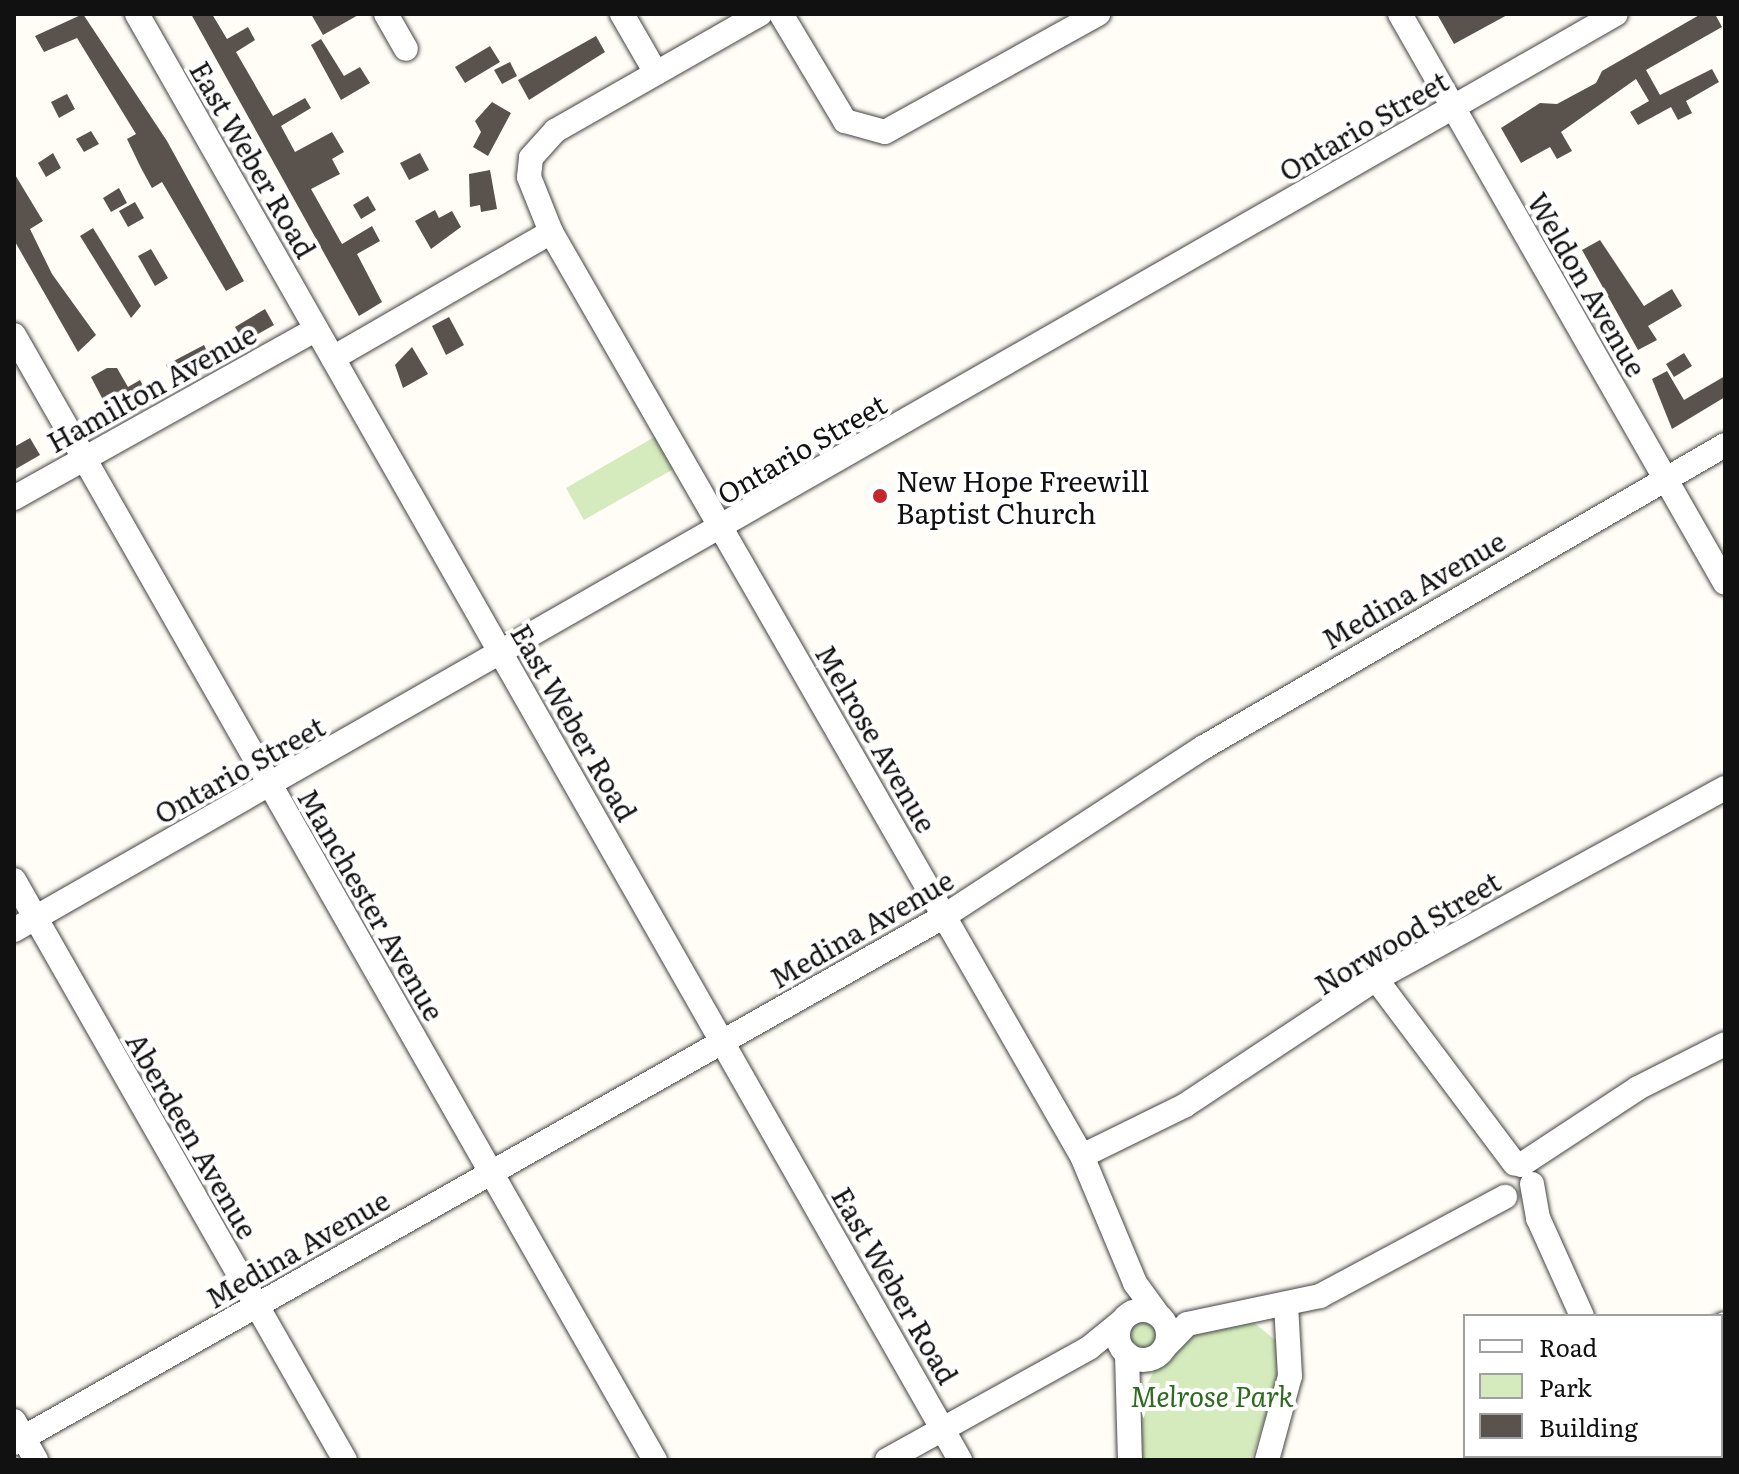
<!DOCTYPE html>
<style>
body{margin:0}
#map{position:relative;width:1739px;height:1474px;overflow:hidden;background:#fffdf5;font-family:Literata,serif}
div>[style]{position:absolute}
.green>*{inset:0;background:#d5ebbd}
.round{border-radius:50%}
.building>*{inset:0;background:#5a524d}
.roads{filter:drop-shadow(0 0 2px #444) drop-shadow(0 0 2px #444)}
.minor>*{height:24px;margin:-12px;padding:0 12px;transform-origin:12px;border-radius:12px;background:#fff}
.minor>.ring{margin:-12px;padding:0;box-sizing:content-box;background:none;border:24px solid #fff;border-radius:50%}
.dots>*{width:22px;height:22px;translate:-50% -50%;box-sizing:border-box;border:4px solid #fff;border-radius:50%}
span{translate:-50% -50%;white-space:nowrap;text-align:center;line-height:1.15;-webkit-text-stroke:8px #fff;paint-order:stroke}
.street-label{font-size:28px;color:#111}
.poi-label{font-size:28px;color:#111}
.left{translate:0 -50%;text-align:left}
.park-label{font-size:28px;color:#2f6b1f;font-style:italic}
.frame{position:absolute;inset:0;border:16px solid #111;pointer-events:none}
.legend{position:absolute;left:1463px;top:1314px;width:260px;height:144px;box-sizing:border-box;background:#fff;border:2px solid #a0a0a0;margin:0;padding:10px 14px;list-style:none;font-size:24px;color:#111}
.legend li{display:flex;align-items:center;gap:16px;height:40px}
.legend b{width:40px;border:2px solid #a0a0a0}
</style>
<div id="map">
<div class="green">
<i style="clip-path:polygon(658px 435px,677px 467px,584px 520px,566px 488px)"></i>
<i class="round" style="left:1129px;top:1321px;width:28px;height:28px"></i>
<i style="clip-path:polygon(1253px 1322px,1279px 1343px,1280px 1375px,1251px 1460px,1140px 1460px,1139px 1399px,1160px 1360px,1199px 1330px)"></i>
</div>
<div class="building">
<i style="clip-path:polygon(83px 14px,167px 141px,244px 281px,226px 291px,162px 182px,152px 188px,141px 168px,127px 139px,136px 134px,77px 38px,44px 52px,35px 36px)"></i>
<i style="clip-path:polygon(191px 14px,212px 14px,227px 39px,248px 27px,255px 40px,236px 52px,273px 116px,305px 98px,311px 108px,281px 126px,295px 152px,332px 132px,344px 152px,332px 159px,340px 174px,311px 189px,342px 244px,372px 226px,380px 241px,357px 254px,382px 302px,359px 316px)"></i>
<i style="clip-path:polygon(311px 14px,360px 14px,323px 35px)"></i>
<i style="clip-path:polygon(1437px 14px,1509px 14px,1454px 44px)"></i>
<i style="clip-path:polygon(1701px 14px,1715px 14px,1722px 27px,1646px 70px,1660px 95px,1712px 69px,1719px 82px,1686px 101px,1692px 113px,1678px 120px,1671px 107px,1638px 125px,1630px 112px,1649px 101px,1636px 79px,1561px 132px,1572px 151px,1557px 159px,1550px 147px,1521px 163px,1501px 128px,1540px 103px,1557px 104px,1596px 83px,1602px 71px)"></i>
<i style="clip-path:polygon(596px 36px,605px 52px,529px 100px,518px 80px)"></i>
<i style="clip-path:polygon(321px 39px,344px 76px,360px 67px,370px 83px,341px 100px,311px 45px)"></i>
<i style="clip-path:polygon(490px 46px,500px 62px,465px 83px,455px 67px)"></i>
<i style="clip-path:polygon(510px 62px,517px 76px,502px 84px,494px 70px)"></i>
<i style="clip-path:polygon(67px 94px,75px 109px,59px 118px,51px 102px)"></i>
<i style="clip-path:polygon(492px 102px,511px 113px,488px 156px,473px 147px,481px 132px,475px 121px)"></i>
<i style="clip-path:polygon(91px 131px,99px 144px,84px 152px,76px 139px)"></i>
<i style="clip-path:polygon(53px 153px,61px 168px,46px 177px,38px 163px)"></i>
<i style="clip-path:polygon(420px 153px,429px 170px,409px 180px,400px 163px)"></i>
<i style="clip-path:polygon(490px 170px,497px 209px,481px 212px,480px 205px,470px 207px,469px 174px)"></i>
<i style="clip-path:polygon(14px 173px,43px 221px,30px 229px,52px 274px,96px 335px,78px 352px,14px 240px)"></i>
<i style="clip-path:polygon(119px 188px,127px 203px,111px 212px,103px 198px)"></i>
<i style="clip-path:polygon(368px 196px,376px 210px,361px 219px,353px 205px)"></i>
<i style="clip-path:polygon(135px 202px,144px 218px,128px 227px,119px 211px)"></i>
<i style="clip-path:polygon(435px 210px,439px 218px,452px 211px,461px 227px,431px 249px,415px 221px)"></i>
<i style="clip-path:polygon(93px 228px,141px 306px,131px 318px,80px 236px)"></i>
<i style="clip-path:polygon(1600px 240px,1644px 306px,1672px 289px,1682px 306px,1648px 326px,1657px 340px,1638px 350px,1582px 250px)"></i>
<i style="clip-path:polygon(151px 249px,168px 278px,155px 286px,138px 256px)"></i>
<i style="clip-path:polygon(265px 309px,274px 325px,244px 342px,235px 327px)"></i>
<i style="clip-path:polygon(449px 317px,464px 345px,446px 355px,432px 326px)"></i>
<i style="clip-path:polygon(204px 345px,211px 359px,174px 379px,166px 365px)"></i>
<i style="clip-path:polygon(412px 347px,428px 374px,403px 388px,395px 365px)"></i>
<i style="clip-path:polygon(1684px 353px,1692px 366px,1674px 377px,1666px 364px)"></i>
<i style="clip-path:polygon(107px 368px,117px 368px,128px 387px,140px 380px,147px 393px,113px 419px,91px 377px)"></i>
<i style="clip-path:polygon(1667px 371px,1684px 400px,1725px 376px,1725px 397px,1672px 429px,1652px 379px)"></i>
<i style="clip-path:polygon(30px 438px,40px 455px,14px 470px,14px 447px)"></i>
</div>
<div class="roads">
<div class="minor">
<i style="left:137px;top:14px;width:1664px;rotate:60.35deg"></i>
<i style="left:386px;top:14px;width:40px;rotate:60.3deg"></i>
<i style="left:622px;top:14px;width:68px;rotate:60deg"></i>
<i style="left:760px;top:14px;width:236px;rotate:150.3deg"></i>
<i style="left:555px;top:131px;width:36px;rotate:132deg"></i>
<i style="left:531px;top:158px;width:19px;rotate:96deg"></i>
<i style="left:529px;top:177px;width:59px;rotate:68.2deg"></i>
<i style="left:551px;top:232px;width:1066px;rotate:60.12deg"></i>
<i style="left:1082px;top:1156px;width:138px;rotate:67.3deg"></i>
<i style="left:1135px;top:1283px;width:37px;rotate:54deg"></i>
<i style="left:781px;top:14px;width:125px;rotate:59.1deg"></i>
<i style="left:845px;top:121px;width:41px;rotate:15.4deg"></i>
<i style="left:885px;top:132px;width:244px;rotate:-29deg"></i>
<i style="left:1400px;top:14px;width:655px;rotate:60.27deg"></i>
<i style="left:14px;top:335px;width:1295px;rotate:60.33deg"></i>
<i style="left:333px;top:358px;width:252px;rotate:-30deg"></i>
<i style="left:14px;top:498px;width:346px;rotate:-29.2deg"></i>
<i style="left:14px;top:880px;width:668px;rotate:60.29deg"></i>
<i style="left:14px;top:930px;width:1845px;rotate:-29.76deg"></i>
<i style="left:1376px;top:979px;width:231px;rotate:53.1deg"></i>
<i style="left:1082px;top:1156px;width:114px;rotate:-26.1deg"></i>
<i style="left:1184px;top:1106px;width:230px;rotate:-33.5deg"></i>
<i style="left:1376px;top:979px;width:398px;rotate:-28.7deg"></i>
<i style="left:1521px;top:1165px;width:140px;rotate:-33.3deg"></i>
<i style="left:1638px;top:1088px;width:97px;rotate:-26.8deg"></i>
<i style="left:1532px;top:1184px;width:35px;rotate:80deg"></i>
<i style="left:1538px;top:1218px;width:107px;rotate:65.8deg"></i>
<i class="ring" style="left:1118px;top:1310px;width:26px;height:26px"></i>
<i style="left:1721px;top:1326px;width:4px;rotate:-27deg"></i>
<i style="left:1167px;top:1345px;width:29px;rotate:-46deg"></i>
<i style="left:1187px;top:1324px;width:136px;rotate:-11.9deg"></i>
<i style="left:1320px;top:1296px;width:210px;rotate:-28.2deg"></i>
<i style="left:1127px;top:1354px;width:106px;rotate:88.4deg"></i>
<i style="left:14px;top:1421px;width:45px;rotate:60.6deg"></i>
<i style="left:14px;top:1443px;width:1068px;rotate:-29.52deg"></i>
<i style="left:943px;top:917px;width:311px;rotate:-33.1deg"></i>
<i style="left:1204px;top:747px;width:602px;rotate:-30.1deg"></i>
<i style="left:1631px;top:1456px;width:4px;rotate:76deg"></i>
<i style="left:887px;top:1460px;width:231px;rotate:-29deg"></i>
<i style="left:1089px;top:1348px;width:41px;rotate:-39.1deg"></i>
<i style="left:1267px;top:1460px;width:87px;rotate:-74.7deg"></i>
<i style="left:1290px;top:1376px;width:71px;rotate:-93.2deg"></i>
<i style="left:1503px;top:1460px;width:7px;rotate:-34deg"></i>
</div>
</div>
<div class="dots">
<i style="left:880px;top:496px;background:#c4262e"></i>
</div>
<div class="street-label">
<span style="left:1363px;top:125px;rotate:-30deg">Ontario Street</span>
<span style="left:254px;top:159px;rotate:60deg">East Weber Road</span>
<span style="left:1588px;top:284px;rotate:60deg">Weldon Avenue</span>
<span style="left:151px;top:387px;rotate:-29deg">Hamilton Avenue</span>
<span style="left:801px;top:448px;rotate:-30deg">Ontario Street</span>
<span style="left:1413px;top:589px;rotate:-30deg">Medina Avenue</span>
<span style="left:575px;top:722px;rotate:60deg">East Weber Road</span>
<span style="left:877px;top:738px;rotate:60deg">Melrose Avenue</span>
<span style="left:239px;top:769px;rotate:-29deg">Ontario Street</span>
<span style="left:372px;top:904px;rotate:60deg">Manchester Avenue</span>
<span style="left:861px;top:928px;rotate:-30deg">Medina Avenue</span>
<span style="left:1407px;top:932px;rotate:-31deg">Norwood Street</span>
<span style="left:193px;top:1135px;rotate:60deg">Aberdeen Avenue</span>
<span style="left:297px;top:1248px;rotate:-30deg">Medina Avenue</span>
<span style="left:896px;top:1285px;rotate:60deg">East Weber Road</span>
</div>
<div class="poi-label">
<span class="left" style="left:896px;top:496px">New Hope Freewill<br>Baptist Church</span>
</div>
<div class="park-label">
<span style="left:1212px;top:1395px">Melrose Park</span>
</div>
<div class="frame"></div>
<ul class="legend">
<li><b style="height:10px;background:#fff"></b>Road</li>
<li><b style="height:22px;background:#d5ebbd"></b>Park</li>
<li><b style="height:22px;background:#5a524d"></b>Building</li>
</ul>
</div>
